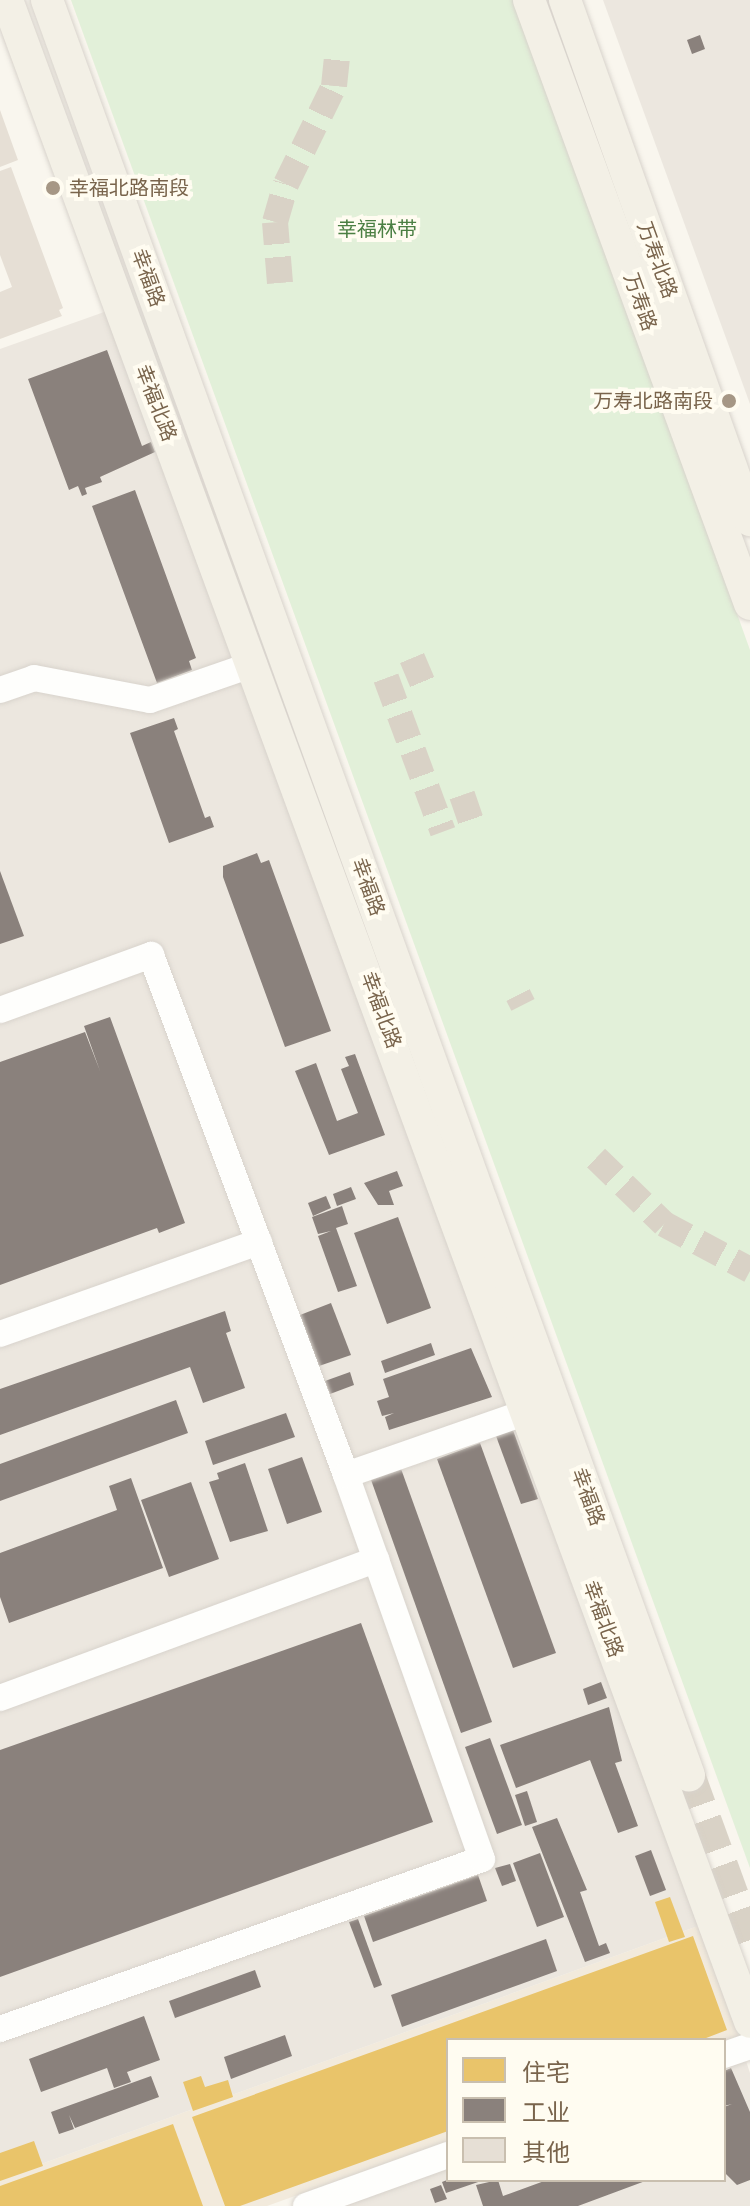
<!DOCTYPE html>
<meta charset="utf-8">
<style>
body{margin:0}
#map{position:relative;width:750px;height:2206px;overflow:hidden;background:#f9f6ee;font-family:"Fira Sans","Noto Sans SC",sans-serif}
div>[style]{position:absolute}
.residential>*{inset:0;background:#f2eadc}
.industrial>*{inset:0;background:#ece7df}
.green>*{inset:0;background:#e2f0d9}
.homes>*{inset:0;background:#e9c46a}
.industry>*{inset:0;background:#8a817c}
.building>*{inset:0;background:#e6dfd5}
.minor-tunnel>*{height:26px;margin-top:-13px;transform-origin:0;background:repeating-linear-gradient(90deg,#d9d2c6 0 26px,transparent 0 39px)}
.major-tunnel>*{height:32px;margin-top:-16px;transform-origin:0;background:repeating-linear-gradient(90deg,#d9d2c6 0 32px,transparent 0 48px)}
.roads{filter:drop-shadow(0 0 2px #d8d3cc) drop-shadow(0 0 2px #d8d3cc)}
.minor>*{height:26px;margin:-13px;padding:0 13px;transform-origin:13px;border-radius:13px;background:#fefefc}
.major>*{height:32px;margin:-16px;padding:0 16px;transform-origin:16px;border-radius:16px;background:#f3f0e6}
.dots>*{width:22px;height:22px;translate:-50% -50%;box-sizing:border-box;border:4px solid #fffcf1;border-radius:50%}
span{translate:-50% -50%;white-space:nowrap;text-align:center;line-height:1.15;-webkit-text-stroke:8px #fffcf1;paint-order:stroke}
.poi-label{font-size:20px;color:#79644c}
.left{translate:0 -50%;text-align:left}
.right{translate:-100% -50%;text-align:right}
.park-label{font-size:20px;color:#4b7f43}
.street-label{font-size:20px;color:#79644c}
.legend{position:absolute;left:446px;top:2038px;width:280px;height:144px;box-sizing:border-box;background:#fffcf1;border:2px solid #c9bfaf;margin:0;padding:10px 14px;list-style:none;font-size:24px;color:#79644c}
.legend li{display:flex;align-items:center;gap:16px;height:40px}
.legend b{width:40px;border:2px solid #c9bfaf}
</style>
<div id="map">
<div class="residential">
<i style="clip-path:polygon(698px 1926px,739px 2037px,724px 2043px,448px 2040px,448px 2141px,267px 2206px,0 2206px,0 2179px)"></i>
</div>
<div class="industrial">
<i style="clip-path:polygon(603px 0,750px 0,750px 404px)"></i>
<i style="clip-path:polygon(107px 311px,698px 1926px,0 2179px,0 349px)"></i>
<i style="clip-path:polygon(744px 2055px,750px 2073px,750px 2206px,332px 2206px,448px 2164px,448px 2180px,724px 2180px,724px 2063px)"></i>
</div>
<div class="green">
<i style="clip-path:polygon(71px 0,517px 0,750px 650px,750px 1868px)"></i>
</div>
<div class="homes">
<i style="clip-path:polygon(670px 1897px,685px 1937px,669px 1942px,655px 1902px)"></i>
<i style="clip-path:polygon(693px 1936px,727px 2030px,701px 2040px,448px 2040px,448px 2131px,240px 2206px,225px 2206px,192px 2117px)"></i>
<i style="clip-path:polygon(201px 2076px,205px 2087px,228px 2080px,233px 2097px,193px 2111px,183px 2082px)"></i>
<i style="clip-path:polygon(173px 2124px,203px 2206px,0 2206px,0 2186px)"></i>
<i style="clip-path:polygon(34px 2141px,43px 2166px,0 2181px,0 2153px)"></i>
</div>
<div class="industry">
<i style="clip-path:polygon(700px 35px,705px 49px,692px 54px,687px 40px)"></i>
<i style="clip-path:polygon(107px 350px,142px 446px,151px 442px,155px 452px,100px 477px,102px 482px,85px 488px,87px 494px,82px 496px,78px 486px,69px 490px,28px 379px)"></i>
<i style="clip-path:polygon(135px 490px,196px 658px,189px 661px,192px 670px,157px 683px,92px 506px)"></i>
<i style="clip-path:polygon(174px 718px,178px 729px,174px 731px,205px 818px,210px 816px,214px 827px,169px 843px,130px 733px)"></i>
<i style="clip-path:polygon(257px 853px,261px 863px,269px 860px,331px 1031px,285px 1047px,223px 877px,223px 866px)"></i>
<i style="clip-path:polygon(0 871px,24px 936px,0 944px)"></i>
<i style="clip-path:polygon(110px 1017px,185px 1223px,159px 1233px,157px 1228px,0 1285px,0 1062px,85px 1032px,100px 1071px,84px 1026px)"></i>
<i style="clip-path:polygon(355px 1054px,385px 1135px,329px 1155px,295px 1071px,316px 1063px,337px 1121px,358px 1113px,341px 1069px,349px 1066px,345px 1057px)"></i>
<i style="clip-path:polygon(397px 1171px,403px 1186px,389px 1191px,394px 1205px,378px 1205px,364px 1183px)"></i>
<i style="clip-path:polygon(351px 1187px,356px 1199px,337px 1206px,333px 1194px)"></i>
<i style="clip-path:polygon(326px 1196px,331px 1208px,313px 1216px,308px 1203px)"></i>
<i style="clip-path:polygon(342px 1206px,348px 1224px,336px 1228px,357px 1286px,338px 1292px,318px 1236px,331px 1231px,318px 1234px,312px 1217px)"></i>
<i style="clip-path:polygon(398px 1217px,431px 1308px,387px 1324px,354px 1233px)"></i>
<i style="clip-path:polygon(331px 1303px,351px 1355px,319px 1366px,300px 1315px)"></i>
<i style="clip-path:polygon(225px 1311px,231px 1331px,226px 1333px,245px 1388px,203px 1403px,190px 1367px,0 1435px,0 1389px)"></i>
<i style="clip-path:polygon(431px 1343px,435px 1355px,385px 1373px,381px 1361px)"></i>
<i style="clip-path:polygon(471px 1348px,492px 1397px,389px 1430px,385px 1417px,394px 1413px,382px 1416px,377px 1401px,389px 1397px,383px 1379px)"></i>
<i style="clip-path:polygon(350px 1372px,354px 1385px,330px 1394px,325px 1381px)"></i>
<i style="clip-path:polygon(176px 1400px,188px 1433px,0 1501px,0 1464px)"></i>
<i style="clip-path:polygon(286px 1413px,295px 1437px,213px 1465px,205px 1441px)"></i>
<i style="clip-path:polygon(513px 1430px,538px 1499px,521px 1504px,496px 1436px)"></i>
<i style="clip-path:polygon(480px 1443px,556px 1653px,513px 1668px,437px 1459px)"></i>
<i style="clip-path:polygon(302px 1457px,322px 1512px,287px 1524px,268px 1469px)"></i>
<i style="clip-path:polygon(245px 1463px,268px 1531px,230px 1542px,209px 1482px,219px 1479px,217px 1473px)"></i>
<i style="clip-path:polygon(400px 1466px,492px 1722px,461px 1733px,370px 1477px)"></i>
<i style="clip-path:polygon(131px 1478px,163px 1568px,9px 1623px,0 1597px,0 1553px,117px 1510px,109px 1486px)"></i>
<i style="clip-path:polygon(191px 1482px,219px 1559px,169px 1577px,141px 1500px)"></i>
<i style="clip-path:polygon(361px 1623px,433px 1822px,0 1977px,0 1750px)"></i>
<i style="clip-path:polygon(601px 1682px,607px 1698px,588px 1705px,583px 1689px)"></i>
<i style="clip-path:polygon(609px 1707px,622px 1761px,615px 1763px,638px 1826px,618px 1833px,590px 1760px,516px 1788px,500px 1745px)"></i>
<i style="clip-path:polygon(490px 1738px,522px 1825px,497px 1834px,465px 1747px)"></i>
<i style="clip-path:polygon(527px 1791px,537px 1822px,525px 1826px,515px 1795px)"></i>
<i style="clip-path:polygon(557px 1818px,587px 1890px,580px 1892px,599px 1946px,606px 1943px,610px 1953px,585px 1962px,532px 1827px)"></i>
<i style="clip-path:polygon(651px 1850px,666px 1890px,650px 1896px,635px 1856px)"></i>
<i style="clip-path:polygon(540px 1853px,564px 1917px,537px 1927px,513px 1863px)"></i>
<i style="clip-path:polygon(510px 1864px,516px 1881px,502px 1886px,495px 1868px)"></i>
<i style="clip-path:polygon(478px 1875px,487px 1901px,373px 1942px,364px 1916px)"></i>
<i style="clip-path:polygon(358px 1919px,382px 1985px,374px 1988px,349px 1922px)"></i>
<i style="clip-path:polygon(546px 1939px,557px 1971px,402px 2027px,391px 1995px)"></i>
<i style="clip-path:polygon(255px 1970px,261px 1987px,175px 2018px,169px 2001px)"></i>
<i style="clip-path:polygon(144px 2016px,160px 2060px,127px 2072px,131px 2082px,114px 2088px,107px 2068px,41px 2092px,29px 2059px)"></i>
<i style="clip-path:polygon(285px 2035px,292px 2056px,231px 2079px,224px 2057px)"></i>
<i style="clip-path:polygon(731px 2068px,750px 2112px,750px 2180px,737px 2185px,724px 2172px,724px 2107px,732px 2104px,724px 2106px,724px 2071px)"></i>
<i style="clip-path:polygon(151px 2076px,159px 2097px,75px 2128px,69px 2115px,74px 2129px,59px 2134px,51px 2112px)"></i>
<i style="clip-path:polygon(447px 2180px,484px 2180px,446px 2193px,442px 2182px)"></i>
<i style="clip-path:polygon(498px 2180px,503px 2196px,547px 2180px,648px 2180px,578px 2206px,483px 2206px,476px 2185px)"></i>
<i style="clip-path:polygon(441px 2185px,447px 2199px,435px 2203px,430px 2189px)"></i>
</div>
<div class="building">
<i style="clip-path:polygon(0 110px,18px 160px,0 167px)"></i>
<i style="clip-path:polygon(11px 167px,63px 308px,59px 310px,62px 316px,0 339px,0 292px,12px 287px,0 255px,0 171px)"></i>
</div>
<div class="minor-tunnel">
<i style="left:280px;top:283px;width:61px;rotate:-94.7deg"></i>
<i style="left:275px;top:222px;width:40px;rotate:-74deg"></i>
<i style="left:286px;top:184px;width:109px;rotate:-63.9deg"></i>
<i style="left:334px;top:86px;width:27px;rotate:-84deg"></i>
<i style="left:412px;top:658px;width:33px;rotate:67deg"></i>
<i style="left:386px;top:678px;width:164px;rotate:69.7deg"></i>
<i style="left:462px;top:795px;width:36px;rotate:71deg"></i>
<i style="left:518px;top:995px;width:11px;rotate:63deg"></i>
<i style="left:596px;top:1158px;width:95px;rotate:44.1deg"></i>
<i style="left:664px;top:1224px;width:98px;rotate:28.1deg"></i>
</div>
<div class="major-tunnel">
<i style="left:689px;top:1775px;width:179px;rotate:70deg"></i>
</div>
<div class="roads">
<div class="minor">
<i style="left:0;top:690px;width:36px;rotate:-19deg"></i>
<i style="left:34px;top:678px;width:118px;rotate:10.7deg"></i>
<i style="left:150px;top:700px;width:110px;rotate:-19.1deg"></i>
<i style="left:0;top:1010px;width:161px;rotate:-20deg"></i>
<i style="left:151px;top:955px;width:555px;rotate:69.44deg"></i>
<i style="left:0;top:1334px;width:275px;rotate:-19.6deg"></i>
<i style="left:0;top:1698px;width:401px;rotate:-20.2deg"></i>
<i style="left:0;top:2029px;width:511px;rotate:-19.43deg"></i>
<i style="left:482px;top:1859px;width:407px;rotate:-109.5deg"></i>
<i style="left:346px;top:1475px;width:192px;rotate:-19.2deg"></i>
<i style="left:724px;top:2055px;width:28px;rotate:-19deg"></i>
<i style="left:306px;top:2206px;width:151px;rotate:-19.8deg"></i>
</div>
<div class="major">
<i style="left:7px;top:0;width:2154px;rotate:69.82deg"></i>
<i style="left:47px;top:0;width:1888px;rotate:70.12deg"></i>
<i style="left:529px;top:0;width:643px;rotate:69.9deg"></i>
<i style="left:565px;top:0;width:552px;rotate:70.42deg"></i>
</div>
</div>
<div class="dots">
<i style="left:53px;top:188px;background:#a69785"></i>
<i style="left:729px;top:401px;background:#a69785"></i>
</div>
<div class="poi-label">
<span class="left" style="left:69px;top:188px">幸福北路南段</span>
<span class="right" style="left:713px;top:401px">万寿北路南段</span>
</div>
<div class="park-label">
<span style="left:377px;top:229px">幸福林带</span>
</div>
<div class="street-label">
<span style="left:657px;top:260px;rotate:70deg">万寿北路</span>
<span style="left:148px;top:278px;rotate:70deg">幸福路</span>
<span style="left:640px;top:302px;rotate:70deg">万寿路</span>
<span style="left:156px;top:403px;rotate:69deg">幸福北路</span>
<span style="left:368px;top:887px;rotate:70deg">幸福路</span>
<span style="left:381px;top:1010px;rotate:70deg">幸福北路</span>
<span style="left:588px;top:1497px;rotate:70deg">幸福路</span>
<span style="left:603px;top:1619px;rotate:70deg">幸福北路</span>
</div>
<ul class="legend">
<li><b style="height:22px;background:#e9c46a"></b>住宅</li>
<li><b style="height:22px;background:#8a817c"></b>工业</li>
<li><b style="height:22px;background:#e6dfd5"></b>其他</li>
</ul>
</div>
